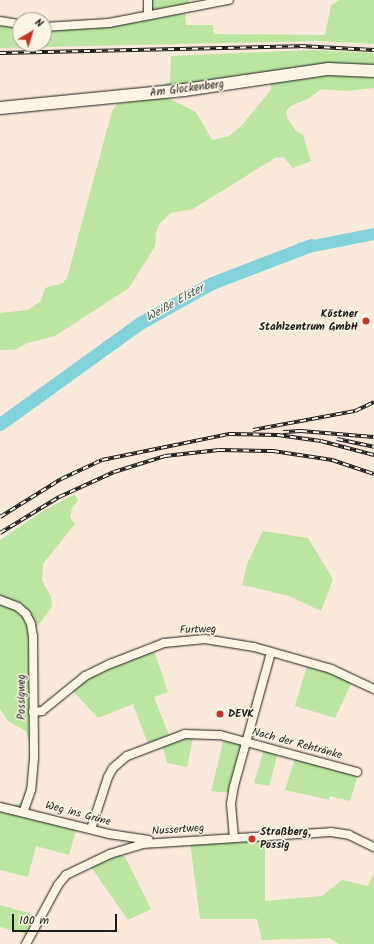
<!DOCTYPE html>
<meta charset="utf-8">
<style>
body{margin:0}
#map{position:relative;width:374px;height:944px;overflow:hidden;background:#fbeadc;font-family:Kalam,sans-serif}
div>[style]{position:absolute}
.green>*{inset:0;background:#bbe5a1}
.water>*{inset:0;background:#81d2d9}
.river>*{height:13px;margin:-6.5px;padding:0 6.5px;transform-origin:6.5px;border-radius:6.5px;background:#81d2d9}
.roads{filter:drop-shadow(0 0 1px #1c1c1c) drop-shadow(0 0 1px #1c1c1c)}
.minor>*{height:8px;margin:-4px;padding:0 4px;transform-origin:4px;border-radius:4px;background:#fcf5e5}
.secondary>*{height:12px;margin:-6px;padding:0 6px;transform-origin:6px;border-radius:6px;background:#fcf5e5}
.rail>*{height:3.5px;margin-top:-1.75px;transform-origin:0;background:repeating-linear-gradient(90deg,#fcf5e5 0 6px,#1c1c1c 0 12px);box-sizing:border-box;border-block:1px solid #1c1c1c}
.dots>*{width:11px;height:11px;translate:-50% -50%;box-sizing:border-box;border:2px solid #fcf5e5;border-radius:50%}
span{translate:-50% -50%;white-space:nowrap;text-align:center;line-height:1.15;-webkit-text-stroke:3px #fcf5e5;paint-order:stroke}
.street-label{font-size:11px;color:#1c1c1c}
.poi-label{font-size:11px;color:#1c1c1c;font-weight:700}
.right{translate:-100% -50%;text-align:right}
.left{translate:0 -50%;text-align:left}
.water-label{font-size:12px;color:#3f5c5e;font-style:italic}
.north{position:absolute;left:12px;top:12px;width:40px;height:40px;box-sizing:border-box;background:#fcf5e5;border:1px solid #a29e95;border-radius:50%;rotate:38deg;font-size:11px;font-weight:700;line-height:16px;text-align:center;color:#1c1c1c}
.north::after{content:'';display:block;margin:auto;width:14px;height:18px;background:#c8321e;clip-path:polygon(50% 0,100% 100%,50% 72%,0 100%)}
.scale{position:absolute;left:12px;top:914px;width:105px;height:18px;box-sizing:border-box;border:2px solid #1c1c1c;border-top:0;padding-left:5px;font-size:12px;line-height:14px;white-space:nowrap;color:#1c1c1c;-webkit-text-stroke:3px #fcf5e5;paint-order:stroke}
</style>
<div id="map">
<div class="green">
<i style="clip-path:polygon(150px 0,189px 0,189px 5px,166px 7px,151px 12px)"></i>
<i style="clip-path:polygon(340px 0,374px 0,374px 44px,318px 41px,0 48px,0 24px,20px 26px,20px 44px,44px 44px,44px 29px,178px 13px,185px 14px,186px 25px,213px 25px,214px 34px,325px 35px,331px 5px)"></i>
<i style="clip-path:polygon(311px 50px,374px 53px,374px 88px,346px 91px,321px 89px,310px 98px,291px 106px,286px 111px,287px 117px,296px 131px,303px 135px,311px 161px,293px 168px,283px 157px,275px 158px,193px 209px,171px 213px,160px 223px,156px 232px,155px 246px,129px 288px,55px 336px,28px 343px,14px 350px,0 350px,0 313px,28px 310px,41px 301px,45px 288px,63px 283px,67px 278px,112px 111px,117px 104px,166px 97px,196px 112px,212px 140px,229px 136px,242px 125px,271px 90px,270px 74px,164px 88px,164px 84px,170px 82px,171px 56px)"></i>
<i style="clip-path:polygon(75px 494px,78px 501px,72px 508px,70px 517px,75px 524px,43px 564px,42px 580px,51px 597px,52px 607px,36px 628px,30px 780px,22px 807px,19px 808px,0 805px,0 802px,14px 806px,22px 801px,28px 784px,30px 746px,26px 731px,8px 721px,0 709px,0 540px,43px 511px)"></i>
<i style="clip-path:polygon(263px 531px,308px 538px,333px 579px,321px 611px,289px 596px,242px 585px,247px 564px)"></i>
<i style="clip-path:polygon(154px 650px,168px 692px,154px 697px,169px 735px,148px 744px,133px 704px,98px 718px,72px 690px,89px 675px)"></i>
<i style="clip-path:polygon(307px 666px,353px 680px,335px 718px,295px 706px)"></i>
<i style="clip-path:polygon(194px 734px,187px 767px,167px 763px,162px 745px)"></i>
<i style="clip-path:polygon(224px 738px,239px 742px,241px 748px,231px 793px,211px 791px)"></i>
<i style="clip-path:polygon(264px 749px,278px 753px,269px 786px,254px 783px)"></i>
<i style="clip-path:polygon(295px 758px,358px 775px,350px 801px,330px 796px,329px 800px,285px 790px)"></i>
<i style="clip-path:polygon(0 809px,77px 827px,69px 855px,36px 846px,28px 877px,0 870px)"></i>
<i style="clip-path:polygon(219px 840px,265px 840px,265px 901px,322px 896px,342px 880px,368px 886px,374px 873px,374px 944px,339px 944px,330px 938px,262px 940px,257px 919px,200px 919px,190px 842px)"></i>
<i style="clip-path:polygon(118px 853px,125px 857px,151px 909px,128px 920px,91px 867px)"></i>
<i style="clip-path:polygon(0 905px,35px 915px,26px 934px,0 927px)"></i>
</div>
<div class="water">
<i style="clip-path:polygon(374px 228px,374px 240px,304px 254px,295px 251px,298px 243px)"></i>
</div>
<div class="river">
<i style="left:0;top:424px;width:173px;rotate:-35.8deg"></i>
<i style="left:140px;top:323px;width:82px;rotate:-29.1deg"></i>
<i style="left:212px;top:283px;width:106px;rotate:-21deg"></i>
</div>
<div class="roads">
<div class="minor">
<i style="left:148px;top:0;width:15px;rotate:90deg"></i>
<i style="left:0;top:21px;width:20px;rotate:9deg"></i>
<i style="left:44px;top:27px;width:65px;rotate:-3.5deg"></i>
<i style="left:109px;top:23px;width:122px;rotate:-10.9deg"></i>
<i style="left:0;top:600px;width:19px;rotate:21deg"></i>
<i style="left:18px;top:607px;width:11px;rotate:41deg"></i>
<i style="left:26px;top:614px;width:11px;rotate:63deg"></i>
<i style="left:31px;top:624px;width:12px;rotate:81deg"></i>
<i style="left:33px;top:636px;width:122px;rotate:89.5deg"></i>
<i style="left:34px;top:758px;width:32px;rotate:95deg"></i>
<i style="left:31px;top:790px;width:21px;rotate:109deg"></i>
<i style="left:33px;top:712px;width:9px;rotate:-6deg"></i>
<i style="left:42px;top:711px;width:55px;rotate:-39.1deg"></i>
<i style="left:85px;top:676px;width:28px;rotate:-26deg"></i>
<i style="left:110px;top:664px;width:58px;rotate:-21.3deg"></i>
<i style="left:164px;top:643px;width:41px;rotate:-5.6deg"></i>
<i style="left:205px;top:639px;width:50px;rotate:9.3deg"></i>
<i style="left:254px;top:647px;width:80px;rotate:15.9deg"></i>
<i style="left:331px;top:669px;width:47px;rotate:24.9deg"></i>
<i style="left:0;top:807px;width:112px;rotate:13.9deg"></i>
<i style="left:109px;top:834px;width:40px;rotate:8.5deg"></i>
<i style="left:91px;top:829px;width:55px;rotate:-71.9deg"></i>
<i style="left:108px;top:777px;width:10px;rotate:-61deg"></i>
<i style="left:113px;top:768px;width:18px;rotate:-41deg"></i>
<i style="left:127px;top:756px;width:62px;rotate:-20.8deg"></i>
<i style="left:185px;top:734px;width:35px;rotate:2deg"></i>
<i style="left:220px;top:735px;width:142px;rotate:15.1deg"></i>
<i style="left:234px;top:838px;width:34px;rotate:-95deg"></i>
<i style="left:231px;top:804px;width:18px;rotate:-81deg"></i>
<i style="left:234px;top:786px;width:138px;rotate:-74.5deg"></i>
<i style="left:26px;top:944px;width:67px;rotate:-61.5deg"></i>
<i style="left:58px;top:885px;width:13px;rotate:-51deg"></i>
<i style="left:66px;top:875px;width:49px;rotate:-25.5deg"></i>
<i style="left:110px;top:854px;width:34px;rotate:-17deg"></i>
<i style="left:142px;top:844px;width:189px;rotate:-3.6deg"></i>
<i style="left:331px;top:832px;width:18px;rotate:9deg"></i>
<i style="left:349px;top:835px;width:28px;rotate:26deg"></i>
</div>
<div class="secondary">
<i style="left:0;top:108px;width:185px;rotate:-5.6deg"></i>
<i style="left:184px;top:90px;width:146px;rotate:-8.3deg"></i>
<i style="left:328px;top:69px;width:46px;rotate:2.5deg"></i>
</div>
</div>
<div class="rail">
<i style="left:0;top:53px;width:300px;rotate:-1.3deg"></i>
<i style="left:300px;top:46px;width:74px;rotate:3.1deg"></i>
<i style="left:253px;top:430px;width:104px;rotate:-10.6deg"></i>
<i style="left:355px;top:411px;width:21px;rotate:-25deg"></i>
<i style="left:283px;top:432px;width:18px;rotate:-3deg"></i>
<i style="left:301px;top:431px;width:73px;rotate:4.7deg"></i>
<i style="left:337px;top:439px;width:38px;rotate:12deg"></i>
<i style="left:0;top:517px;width:72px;rotate:-31.9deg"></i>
<i style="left:61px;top:479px;width:45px;rotate:-24.9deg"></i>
<i style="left:102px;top:460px;width:130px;rotate:-11.6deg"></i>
<i style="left:229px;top:434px;width:49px;rotate:1.2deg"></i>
<i style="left:278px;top:435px;width:43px;rotate:7.9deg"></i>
<i style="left:321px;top:441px;width:55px;rotate:14.8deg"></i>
<i style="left:0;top:533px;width:69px;rotate:-31.4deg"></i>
<i style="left:59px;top:497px;width:60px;rotate:-24.4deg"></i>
<i style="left:114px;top:472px;width:53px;rotate:-17.4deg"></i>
<i style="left:165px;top:456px;width:54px;rotate:-6.3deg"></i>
<i style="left:219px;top:450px;width:54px;rotate:1.1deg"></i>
<i style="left:273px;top:451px;width:60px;rotate:8.7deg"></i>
<i style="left:332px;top:460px;width:44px;rotate:18.4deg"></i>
</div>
<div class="dots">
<i style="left:366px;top:321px;background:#c8321e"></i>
<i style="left:220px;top:714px;background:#c8321e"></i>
<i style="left:252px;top:839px;background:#c8321e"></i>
</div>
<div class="street-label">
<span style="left:187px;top:89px;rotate:-7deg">Am Glockenberg</span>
<span style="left:198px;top:630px;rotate:-2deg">Furtweg</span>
<span style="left:22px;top:697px;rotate:-90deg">Possigweg</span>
<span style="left:297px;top:744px;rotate:15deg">Nach der Rehtränke</span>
<span style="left:78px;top:814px;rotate:15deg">Weg ins Grüne</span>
<span style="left:178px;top:830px;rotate:-4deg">Nussertweg</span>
</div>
<div class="poi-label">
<span class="right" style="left:358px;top:321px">Köstner<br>Stahlzentrum GmbH</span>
<span class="left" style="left:228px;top:714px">DEVK</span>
<span class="left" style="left:260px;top:839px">Straßberg,<br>Possig</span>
</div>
<div class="water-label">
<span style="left:175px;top:303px;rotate:-29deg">Weiße Elster</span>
</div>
<div class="north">N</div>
<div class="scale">100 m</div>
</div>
